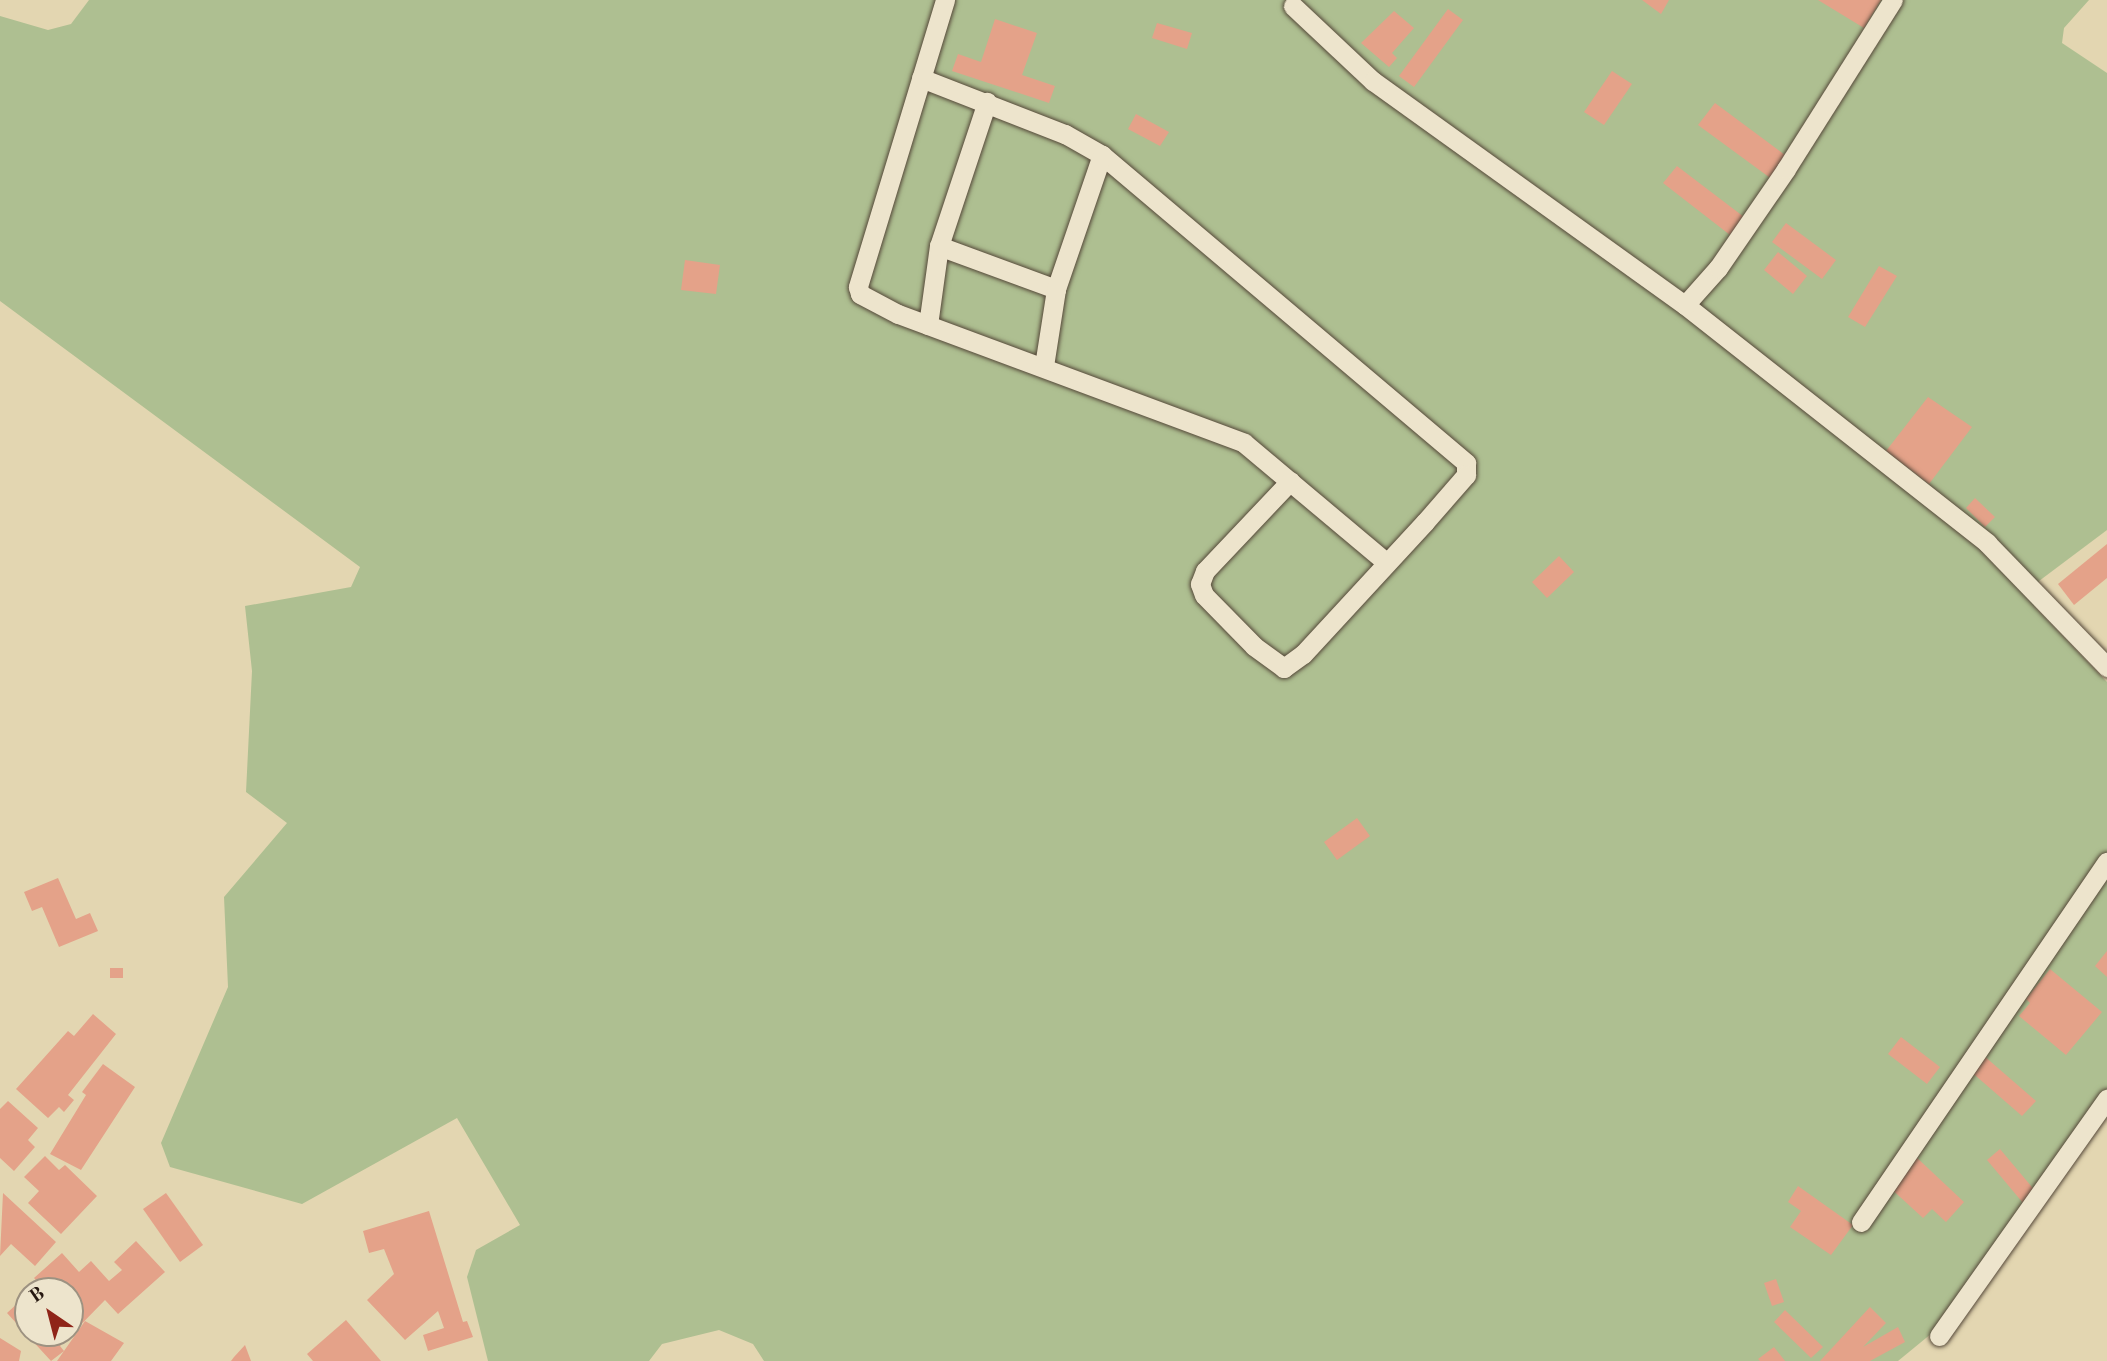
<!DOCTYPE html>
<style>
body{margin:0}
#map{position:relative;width:2107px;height:1361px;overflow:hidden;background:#e3d6b1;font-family:"Old Standard TT",serif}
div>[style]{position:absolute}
.green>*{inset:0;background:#aebf91}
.building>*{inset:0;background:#e4a289}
.roads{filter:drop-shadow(0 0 2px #554839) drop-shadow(0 0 2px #554839)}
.minor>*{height:19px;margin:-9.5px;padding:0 9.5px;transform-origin:9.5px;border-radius:9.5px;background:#ede4cc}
span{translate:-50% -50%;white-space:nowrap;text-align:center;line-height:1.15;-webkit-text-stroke:5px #ede4cc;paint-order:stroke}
.north{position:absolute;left:14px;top:1277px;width:70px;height:70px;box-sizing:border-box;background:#ede4cc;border:2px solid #9d9281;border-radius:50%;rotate:325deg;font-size:19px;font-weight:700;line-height:28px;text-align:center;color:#261811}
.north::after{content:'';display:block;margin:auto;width:24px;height:32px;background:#8f2418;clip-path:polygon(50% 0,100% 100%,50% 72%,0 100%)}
</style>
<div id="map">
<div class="green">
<i style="clip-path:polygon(89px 0,2089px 0,2064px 28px,2062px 43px,2107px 73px,2107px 530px,2039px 581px,2034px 606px,2107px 682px,2107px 1094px,1937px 1329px,1898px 1361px,764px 1361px,753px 1344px,719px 1330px,662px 1344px,649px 1361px,488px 1361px,467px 1277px,476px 1250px,520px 1225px,457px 1118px,302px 1204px,170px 1167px,161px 1143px,228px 987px,224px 897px,287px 823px,246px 792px,252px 671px,245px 606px,351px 587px,360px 567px,0 301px,0 16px,48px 30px,71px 24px)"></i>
</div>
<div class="building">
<i style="clip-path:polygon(1642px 0,1669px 0,1661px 14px)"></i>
<i style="clip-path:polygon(1818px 0,1881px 0,1864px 28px)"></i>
<i style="clip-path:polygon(1448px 9px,1463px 20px,1414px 87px,1399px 76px)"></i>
<i style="clip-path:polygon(1394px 11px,1414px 28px,1392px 53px,1397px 58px,1389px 67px,1361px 43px)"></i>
<i style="clip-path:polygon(995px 19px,1037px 33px,1022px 75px,1055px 86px,1049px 103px,952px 71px,958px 54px,981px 62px)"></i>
<i style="clip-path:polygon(1157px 23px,1192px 33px,1187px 49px,1152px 38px)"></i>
<i style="clip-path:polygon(1612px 71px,1632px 84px,1604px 125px,1584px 112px)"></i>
<i style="clip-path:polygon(1715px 103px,1789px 158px,1773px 180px,1698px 125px)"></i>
<i style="clip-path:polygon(1136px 114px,1169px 132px,1160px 146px,1128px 129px)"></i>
<i style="clip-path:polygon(1677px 166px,1744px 217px,1730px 235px,1663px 183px)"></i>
<i style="clip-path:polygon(1786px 223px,1836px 260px,1822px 279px,1772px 242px)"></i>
<i style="clip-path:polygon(1778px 252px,1807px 276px,1793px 294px,1764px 270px)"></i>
<i style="clip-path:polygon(685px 260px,720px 265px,716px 294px,681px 290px)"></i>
<i style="clip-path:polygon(1879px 266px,1897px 276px,1865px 327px,1848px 317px)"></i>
<i style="clip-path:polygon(1928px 397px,1972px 427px,1929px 484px,1886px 451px)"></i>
<i style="clip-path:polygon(1975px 498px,1995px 517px,1985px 527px,1966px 508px)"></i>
<i style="clip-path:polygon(2107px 544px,2107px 578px,2074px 605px,2058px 584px)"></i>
<i style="clip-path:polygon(1559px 556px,1574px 572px,1547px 598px,1532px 582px)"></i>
<i style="clip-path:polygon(1357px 818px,1370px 836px,1337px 860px,1324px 842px)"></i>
<i style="clip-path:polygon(58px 878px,76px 919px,90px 913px,98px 931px,59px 947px,42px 907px,32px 911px,24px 892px)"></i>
<i style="clip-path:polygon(2107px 951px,2107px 977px,2095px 966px)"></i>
<i style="clip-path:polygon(110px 968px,123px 968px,123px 978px,110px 978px)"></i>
<i style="clip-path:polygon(2050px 969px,2102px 1012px,2066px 1055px,2019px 1016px,2030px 1003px,2026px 999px)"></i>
<i style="clip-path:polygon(93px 1014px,116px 1034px,68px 1095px,74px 1100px,64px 1112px,59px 1107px,48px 1118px,16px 1089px,68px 1031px,74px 1036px)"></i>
<i style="clip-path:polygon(1901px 1037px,1940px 1067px,1927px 1084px,1888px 1054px)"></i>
<i style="clip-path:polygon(1983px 1055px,2036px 1101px,2022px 1116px,1969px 1070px)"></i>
<i style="clip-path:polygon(103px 1064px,135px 1087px,81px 1170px,50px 1154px,86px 1095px,82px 1092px)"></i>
<i style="clip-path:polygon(8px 1101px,38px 1128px,28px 1140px,35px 1147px,14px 1171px,0 1158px,0 1109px)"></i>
<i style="clip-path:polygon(2000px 1149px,2036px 1192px,2023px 1203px,1987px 1160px)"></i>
<i style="clip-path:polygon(1914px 1155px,1964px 1202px,1946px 1222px,1932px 1209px,1923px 1218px,1887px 1185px)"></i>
<i style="clip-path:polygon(45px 1156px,59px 1170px,65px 1165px,97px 1196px,61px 1234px,28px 1203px,39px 1191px,24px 1177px)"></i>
<i style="clip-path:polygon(1798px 1186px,1853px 1225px,1831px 1255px,1790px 1227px,1801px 1211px,1788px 1202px)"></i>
<i style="clip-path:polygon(3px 1193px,56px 1242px,35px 1266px,11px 1244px,0 1256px)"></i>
<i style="clip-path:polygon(166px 1193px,203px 1245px,180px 1262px,143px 1209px)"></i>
<i style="clip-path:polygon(429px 1211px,463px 1322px,467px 1321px,473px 1337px,428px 1351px,423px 1335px,444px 1328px,438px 1311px,405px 1340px,367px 1300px,394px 1274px,384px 1249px,369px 1253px,363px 1231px)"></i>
<i style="clip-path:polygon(136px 1241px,165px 1272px,118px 1314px,105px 1300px,60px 1346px,64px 1351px,85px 1321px,124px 1343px,111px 1361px,57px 1361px,64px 1351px,51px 1361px,7px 1313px,19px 1302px,28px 1308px,28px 1333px,70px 1333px,70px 1291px,46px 1291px,34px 1278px,62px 1253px,79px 1272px,91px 1261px,109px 1281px,122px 1270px,114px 1262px)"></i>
<i style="clip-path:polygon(1776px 1279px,1784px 1302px,1772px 1306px,1764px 1283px)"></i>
<i style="clip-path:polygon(1870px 1307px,1886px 1323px,1863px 1347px,1898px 1327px,1905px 1342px,1870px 1361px,1820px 1361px)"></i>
<i style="clip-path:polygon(1785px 1310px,1823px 1347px,1811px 1358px,1774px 1322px)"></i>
<i style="clip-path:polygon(346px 1320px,381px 1361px,313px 1361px,307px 1354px)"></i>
<i style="clip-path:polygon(0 1338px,21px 1351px,19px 1361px,0 1361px)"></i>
<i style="clip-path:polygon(245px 1345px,251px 1361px,231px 1361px,234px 1357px)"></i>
<i style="clip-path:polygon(1774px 1347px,1785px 1361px,1760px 1361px,1758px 1359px)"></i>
</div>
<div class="roads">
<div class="minor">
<i style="left:945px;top:0;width:300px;rotate:106.9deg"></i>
<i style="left:858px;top:287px;width:7px;rotate:74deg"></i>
<i style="left:860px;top:294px;width:43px;rotate:27.8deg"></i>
<i style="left:898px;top:314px;width:369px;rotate:20.4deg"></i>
<i style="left:1244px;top:443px;width:185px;rotate:40deg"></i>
<i style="left:1293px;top:6px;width:110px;rotate:43.2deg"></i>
<i style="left:1373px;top:81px;width:384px;rotate:35.7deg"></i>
<i style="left:1685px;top:305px;width:385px;rotate:38.2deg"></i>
<i style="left:1987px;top:543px;width:173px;rotate:45.9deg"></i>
<i style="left:921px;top:78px;width:155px;rotate:21.3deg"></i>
<i style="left:1065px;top:134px;width:43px;rotate:29.6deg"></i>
<i style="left:1102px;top:155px;width:477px;rotate:40.2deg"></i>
<i style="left:1466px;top:463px;width:12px;rotate:90deg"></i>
<i style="left:1466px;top:475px;width:62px;rotate:131.1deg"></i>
<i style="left:1425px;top:522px;width:180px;rotate:132.7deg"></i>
<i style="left:1303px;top:654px;width:24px;rotate:144deg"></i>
<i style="left:1284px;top:668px;width:37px;rotate:-144deg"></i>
<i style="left:1254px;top:646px;width:71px;rotate:-134.4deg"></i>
<i style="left:1204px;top:595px;width:12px;rotate:-110deg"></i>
<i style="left:1200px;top:584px;width:14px;rotate:-69deg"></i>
<i style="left:1205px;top:571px;width:124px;rotate:-46.6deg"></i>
<i style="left:939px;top:246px;width:125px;rotate:20.2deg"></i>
<i style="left:1685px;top:305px;width:50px;rotate:-48.3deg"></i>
<i style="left:1718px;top:268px;width:120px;rotate:-55.5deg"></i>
<i style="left:1786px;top:169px;width:200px;rotate:-57.7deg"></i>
<i style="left:928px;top:325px;width:80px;rotate:-82.1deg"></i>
<i style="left:939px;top:246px;width:152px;rotate:-71.6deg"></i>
<i style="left:1044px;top:366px;width:78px;rotate:-81.1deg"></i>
<i style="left:1056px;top:289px;width:142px;rotate:-71.1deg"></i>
<i style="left:1861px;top:1222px;width:436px;rotate:-55.7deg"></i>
<i style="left:1939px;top:1336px;width:291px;rotate:-54.7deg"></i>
</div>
</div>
<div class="north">B</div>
</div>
